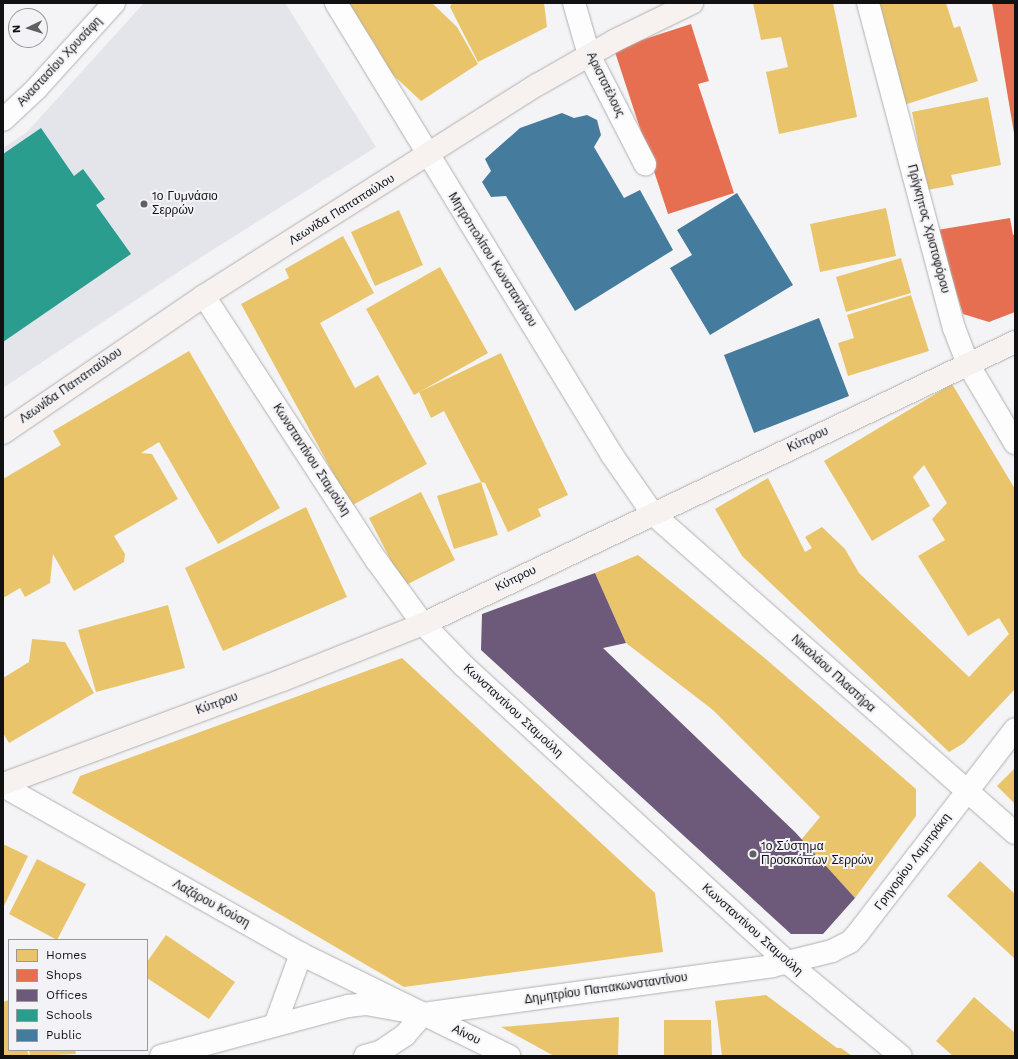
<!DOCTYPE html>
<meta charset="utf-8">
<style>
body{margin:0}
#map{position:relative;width:1018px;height:1059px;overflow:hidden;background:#f4f4f6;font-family:"Work Sans",sans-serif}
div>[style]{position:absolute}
.built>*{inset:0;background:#e4e4eb}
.homes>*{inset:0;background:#e9c46a}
.shops>*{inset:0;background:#e76f51}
.offices>*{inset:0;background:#6d597a}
.schools>*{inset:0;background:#2a9d8f}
.public>*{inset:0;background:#457b9d}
.roads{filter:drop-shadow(0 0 1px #b0b0b1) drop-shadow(0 0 1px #b0b0b1)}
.minor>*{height:22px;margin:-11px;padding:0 11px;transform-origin:11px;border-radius:11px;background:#fdfdfe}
.major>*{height:22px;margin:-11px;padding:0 11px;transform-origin:11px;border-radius:11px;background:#f7f1f0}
.dots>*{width:11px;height:11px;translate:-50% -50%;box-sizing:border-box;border:2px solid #f3f3f7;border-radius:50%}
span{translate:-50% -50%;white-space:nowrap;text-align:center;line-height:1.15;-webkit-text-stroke:4px #f3f3f7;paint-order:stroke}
.street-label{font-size:12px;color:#111113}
.poi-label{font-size:12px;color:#111113}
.left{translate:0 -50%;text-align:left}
.frame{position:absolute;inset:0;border:4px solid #111113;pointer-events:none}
.legend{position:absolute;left:8px;top:939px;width:140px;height:112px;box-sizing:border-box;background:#f3f3f7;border:1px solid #99999c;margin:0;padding:5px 7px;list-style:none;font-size:12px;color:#111113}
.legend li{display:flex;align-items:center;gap:8px;height:20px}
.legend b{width:20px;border:1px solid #99999c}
.north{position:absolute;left:8px;top:8px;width:40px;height:40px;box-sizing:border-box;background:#f3f3f7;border:1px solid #99999c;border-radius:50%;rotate:266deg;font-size:11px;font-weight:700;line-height:16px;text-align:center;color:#111113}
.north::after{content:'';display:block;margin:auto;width:14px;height:18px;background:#606062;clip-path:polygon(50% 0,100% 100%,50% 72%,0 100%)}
</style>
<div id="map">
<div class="built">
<i style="clip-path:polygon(144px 3px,285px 3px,376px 147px,195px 261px,3px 388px,3px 148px,27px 132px)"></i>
</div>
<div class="homes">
<i style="clip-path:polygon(340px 3px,432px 3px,457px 27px,478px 64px,421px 101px,390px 72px,372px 39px,347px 16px)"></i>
<i style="clip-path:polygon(452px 3px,544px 3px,547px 27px,478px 62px,450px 7px)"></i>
<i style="clip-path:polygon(753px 3px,833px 3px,857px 117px,779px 134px,766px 72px,788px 67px,781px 37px,761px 40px)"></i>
<i style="clip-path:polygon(878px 3px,946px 3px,954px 28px,960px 26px,978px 81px,904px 105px)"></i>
<i style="clip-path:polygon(988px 97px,1001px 165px,951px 175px,954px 185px,927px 190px,912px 112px)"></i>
<i style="clip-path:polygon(886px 208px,896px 256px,820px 272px,810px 224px)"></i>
<i style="clip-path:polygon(399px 210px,423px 265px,375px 286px,351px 232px)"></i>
<i style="clip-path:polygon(343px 236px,374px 293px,320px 323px,355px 388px,378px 375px,427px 464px,351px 506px,241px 304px,289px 278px,285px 269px)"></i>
<i style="clip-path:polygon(901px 258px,911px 293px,846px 312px,836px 277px)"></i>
<i style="clip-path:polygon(440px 267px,488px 353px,414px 395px,366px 309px)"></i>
<i style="clip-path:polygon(911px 295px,929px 351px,848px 376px,838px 343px,854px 338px,847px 315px)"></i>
<i style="clip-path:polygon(189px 351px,280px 508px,218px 544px,159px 442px,141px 453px,152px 454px,178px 499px,114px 536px,125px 554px,124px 562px,74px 591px,53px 554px,50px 583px,25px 597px,20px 588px,3px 598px,3px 479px,61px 445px,53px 431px)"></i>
<i style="clip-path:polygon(501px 353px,568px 495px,538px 509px,541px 516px,508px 532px,485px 483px,481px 482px,444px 411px,431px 418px,419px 392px)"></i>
<i style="clip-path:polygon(952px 384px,1015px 489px,1015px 689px,964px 743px,949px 752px,742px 556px,715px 509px,768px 478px,805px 552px,812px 548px,805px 537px,822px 527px,845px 549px,859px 573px,969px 677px,1009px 634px,999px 618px,968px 636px,918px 556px,945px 540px,932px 519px,947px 503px,924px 465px,913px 477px,930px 506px,872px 541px,824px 461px)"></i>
<i style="clip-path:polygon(481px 482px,498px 535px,454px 549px,437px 496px)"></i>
<i style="clip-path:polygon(421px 492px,455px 560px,404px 586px,369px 518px)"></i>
<i style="clip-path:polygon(306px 507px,347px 597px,223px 651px,185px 568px)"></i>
<i style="clip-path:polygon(638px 555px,761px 655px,916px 789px,916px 816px,855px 898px,801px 840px,820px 817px,713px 710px,626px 643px,595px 573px)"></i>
<i style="clip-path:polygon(168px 605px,185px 668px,96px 692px,78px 630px)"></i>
<i style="clip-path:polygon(32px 639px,65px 642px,94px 693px,9px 743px,3px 733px,3px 678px,29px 662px)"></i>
<i style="clip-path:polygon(402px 658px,655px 893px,663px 952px,404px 987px,72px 793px,80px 776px)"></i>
<i style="clip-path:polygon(1015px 768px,1015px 804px,997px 786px)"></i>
<i style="clip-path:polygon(3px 844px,28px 856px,3px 908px)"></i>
<i style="clip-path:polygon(37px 859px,86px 884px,57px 940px,9px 914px)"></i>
<i style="clip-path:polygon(980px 861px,1015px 894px,1015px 959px,947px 896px)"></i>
<i style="clip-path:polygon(166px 935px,235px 982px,209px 1019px,147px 978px,147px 962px)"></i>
<i style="clip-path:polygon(766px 995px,837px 1048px,841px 1048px,852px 1056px,722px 1056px,715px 1001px)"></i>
<i style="clip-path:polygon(974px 997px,1015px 1033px,1015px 1056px,953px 1056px,936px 1041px)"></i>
<i style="clip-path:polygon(9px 1000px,9px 1050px,27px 1050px,29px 1056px,3px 1056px,3px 1002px)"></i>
<i style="clip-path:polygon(619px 1017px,618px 1056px,554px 1056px,501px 1027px)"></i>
<i style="clip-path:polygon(664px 1020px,711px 1020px,712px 1056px,664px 1056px)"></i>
<i style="clip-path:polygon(29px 1050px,75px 1050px,76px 1054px,30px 1056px)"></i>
</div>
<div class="shops">
<i style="clip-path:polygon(992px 3px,1015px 3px,1015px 133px,1014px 133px)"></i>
<i style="clip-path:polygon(691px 24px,709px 81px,698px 84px,734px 193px,668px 214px,614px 49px)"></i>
<i style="clip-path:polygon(1010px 218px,1013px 235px,1015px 234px,1015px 312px,989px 322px,963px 314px,937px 230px)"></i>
</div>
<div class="offices">
<i style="clip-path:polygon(595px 573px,626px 643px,603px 648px,795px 832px,855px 898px,823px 934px,791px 934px,481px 650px,482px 614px)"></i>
</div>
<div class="schools">
<i style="clip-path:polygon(41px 128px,74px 176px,83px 169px,105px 199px,96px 205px,131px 254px,3px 342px,3px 154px)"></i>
</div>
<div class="public">
<i style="clip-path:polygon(562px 113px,574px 118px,587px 115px,597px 120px,601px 135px,594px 147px,624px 198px,640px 190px,673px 250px,575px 311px,506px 196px,491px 197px,482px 182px,491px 171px,485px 159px,520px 128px)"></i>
<i style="clip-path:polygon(737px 193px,793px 285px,710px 335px,670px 268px,692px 255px,677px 230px)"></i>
<i style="clip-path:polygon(819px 318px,849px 396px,754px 433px,724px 355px)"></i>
</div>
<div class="roads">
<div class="minor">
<i style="left:336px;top:3px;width:530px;rotate:58.59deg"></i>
<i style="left:612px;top:455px;width:72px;rotate:55.2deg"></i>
<i style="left:653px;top:514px;width:482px;rotate:41.4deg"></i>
<i style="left:574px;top:3px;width:54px;rotate:73.9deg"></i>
<i style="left:589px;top:55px;width:123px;rotate:62.8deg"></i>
<i style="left:868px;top:3px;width:336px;rotate:75.2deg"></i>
<i style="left:954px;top:328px;width:39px;rotate:69deg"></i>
<i style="left:968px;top:364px;width:92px;rotate:59.3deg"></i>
<i style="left:3px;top:120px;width:45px;rotate:-43.2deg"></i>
<i style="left:36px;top:89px;width:116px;rotate:-47.8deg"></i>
<i style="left:204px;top:296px;width:316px;rotate:56.9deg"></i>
<i style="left:377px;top:561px;width:78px;rotate:53.9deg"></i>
<i style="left:423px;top:624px;width:59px;rotate:45.7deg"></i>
<i style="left:464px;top:666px;width:440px;rotate:42.5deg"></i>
<i style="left:788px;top:963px;width:146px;rotate:39.5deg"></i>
<i style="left:3px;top:786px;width:342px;rotate:29.4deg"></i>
<i style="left:301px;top:954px;width:232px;rotate:26.1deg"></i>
<i style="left:275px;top:1025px;width:76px;rotate:-69.9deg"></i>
<i style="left:161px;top:1056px;width:194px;rotate:-15deg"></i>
<i style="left:348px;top:1006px;width:18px;rotate:-6deg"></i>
<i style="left:366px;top:1004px;width:58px;rotate:10deg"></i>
<i style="left:423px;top:1014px;width:352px;rotate:-7.8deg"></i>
<i style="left:772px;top:966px;width:62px;rotate:-14deg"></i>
<i style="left:832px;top:951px;width:20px;rotate:-27deg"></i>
<i style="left:850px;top:942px;width:12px;rotate:-48deg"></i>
<i style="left:858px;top:933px;width:257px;rotate:-52.4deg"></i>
<i style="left:365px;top:1056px;width:16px;rotate:-15deg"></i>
<i style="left:380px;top:1052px;width:30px;rotate:-34deg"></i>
<i style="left:405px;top:1035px;width:28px;rotate:-49deg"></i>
</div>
<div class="major">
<i style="left:3px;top:433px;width:243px;rotate:-34.3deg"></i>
<i style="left:204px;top:296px;width:394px;rotate:-32.4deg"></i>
<i style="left:537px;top:85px;width:89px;rotate:-29.7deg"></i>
<i style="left:614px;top:41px;width:87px;rotate:-26deg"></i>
<i style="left:3px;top:784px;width:299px;rotate:-20.4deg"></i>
<i style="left:283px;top:680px;width:151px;rotate:-21.8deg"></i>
<i style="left:423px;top:624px;width:656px;rotate:-25.47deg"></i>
</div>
</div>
<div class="dots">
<i style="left:144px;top:204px;background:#606062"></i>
<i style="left:753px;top:854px;background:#606062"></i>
</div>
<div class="street-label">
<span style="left:60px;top:62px;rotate:-47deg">Αναστασίου Χρυσάφη</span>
<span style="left:605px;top:85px;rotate:64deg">Αριστοτέλους</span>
<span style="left:342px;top:210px;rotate:-32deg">Λεωνίδα Παπαπαύλου</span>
<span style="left:928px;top:229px;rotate:75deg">Πρίγκηπος Χριστοφόρου</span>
<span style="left:492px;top:260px;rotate:58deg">Μητροπολίτου Κωνσταντίνου</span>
<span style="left:71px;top:386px;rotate:-35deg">Λεωνίδα Παπαπαύλου</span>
<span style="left:808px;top:440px;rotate:-25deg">Κύπρου</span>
<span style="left:311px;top:460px;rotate:57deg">Κωνσταντίνου Σταμούλη</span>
<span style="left:516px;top:579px;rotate:-26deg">Κύπρου</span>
<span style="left:833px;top:674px;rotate:42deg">Νικαλάου Πλαστήρα</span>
<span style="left:217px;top:704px;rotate:-20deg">Κύπρου</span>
<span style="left:513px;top:711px;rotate:43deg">Κωνσταντίνου Σταμούλη</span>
<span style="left:913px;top:862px;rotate:-53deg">Γρηγορίου Λαμπράκη</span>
<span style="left:211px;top:904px;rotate:29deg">Λαζάρου Κούση</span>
<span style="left:752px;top:930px;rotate:42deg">Κωνσταντίνου Σταμούλη</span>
<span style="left:606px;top:989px;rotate:-8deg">Δημητρίου Παπακωνσταντίνου</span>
<span style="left:466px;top:1035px;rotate:26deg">Αίνου</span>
</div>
<div class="poi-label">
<span class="left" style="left:152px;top:204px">1ο Γυμνάσιο<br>Σερρών</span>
<span class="left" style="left:761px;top:854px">1ο Σύστημα<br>Προσκόπων Σερρών</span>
</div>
<div class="frame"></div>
<ul class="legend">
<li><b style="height:11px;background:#e9c46a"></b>Homes</li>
<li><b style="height:11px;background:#e76f51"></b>Shops</li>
<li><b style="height:11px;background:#6d597a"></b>Offices</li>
<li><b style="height:11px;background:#2a9d8f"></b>Schools</li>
<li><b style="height:11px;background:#457b9d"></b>Public</li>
</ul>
<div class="north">N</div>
</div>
